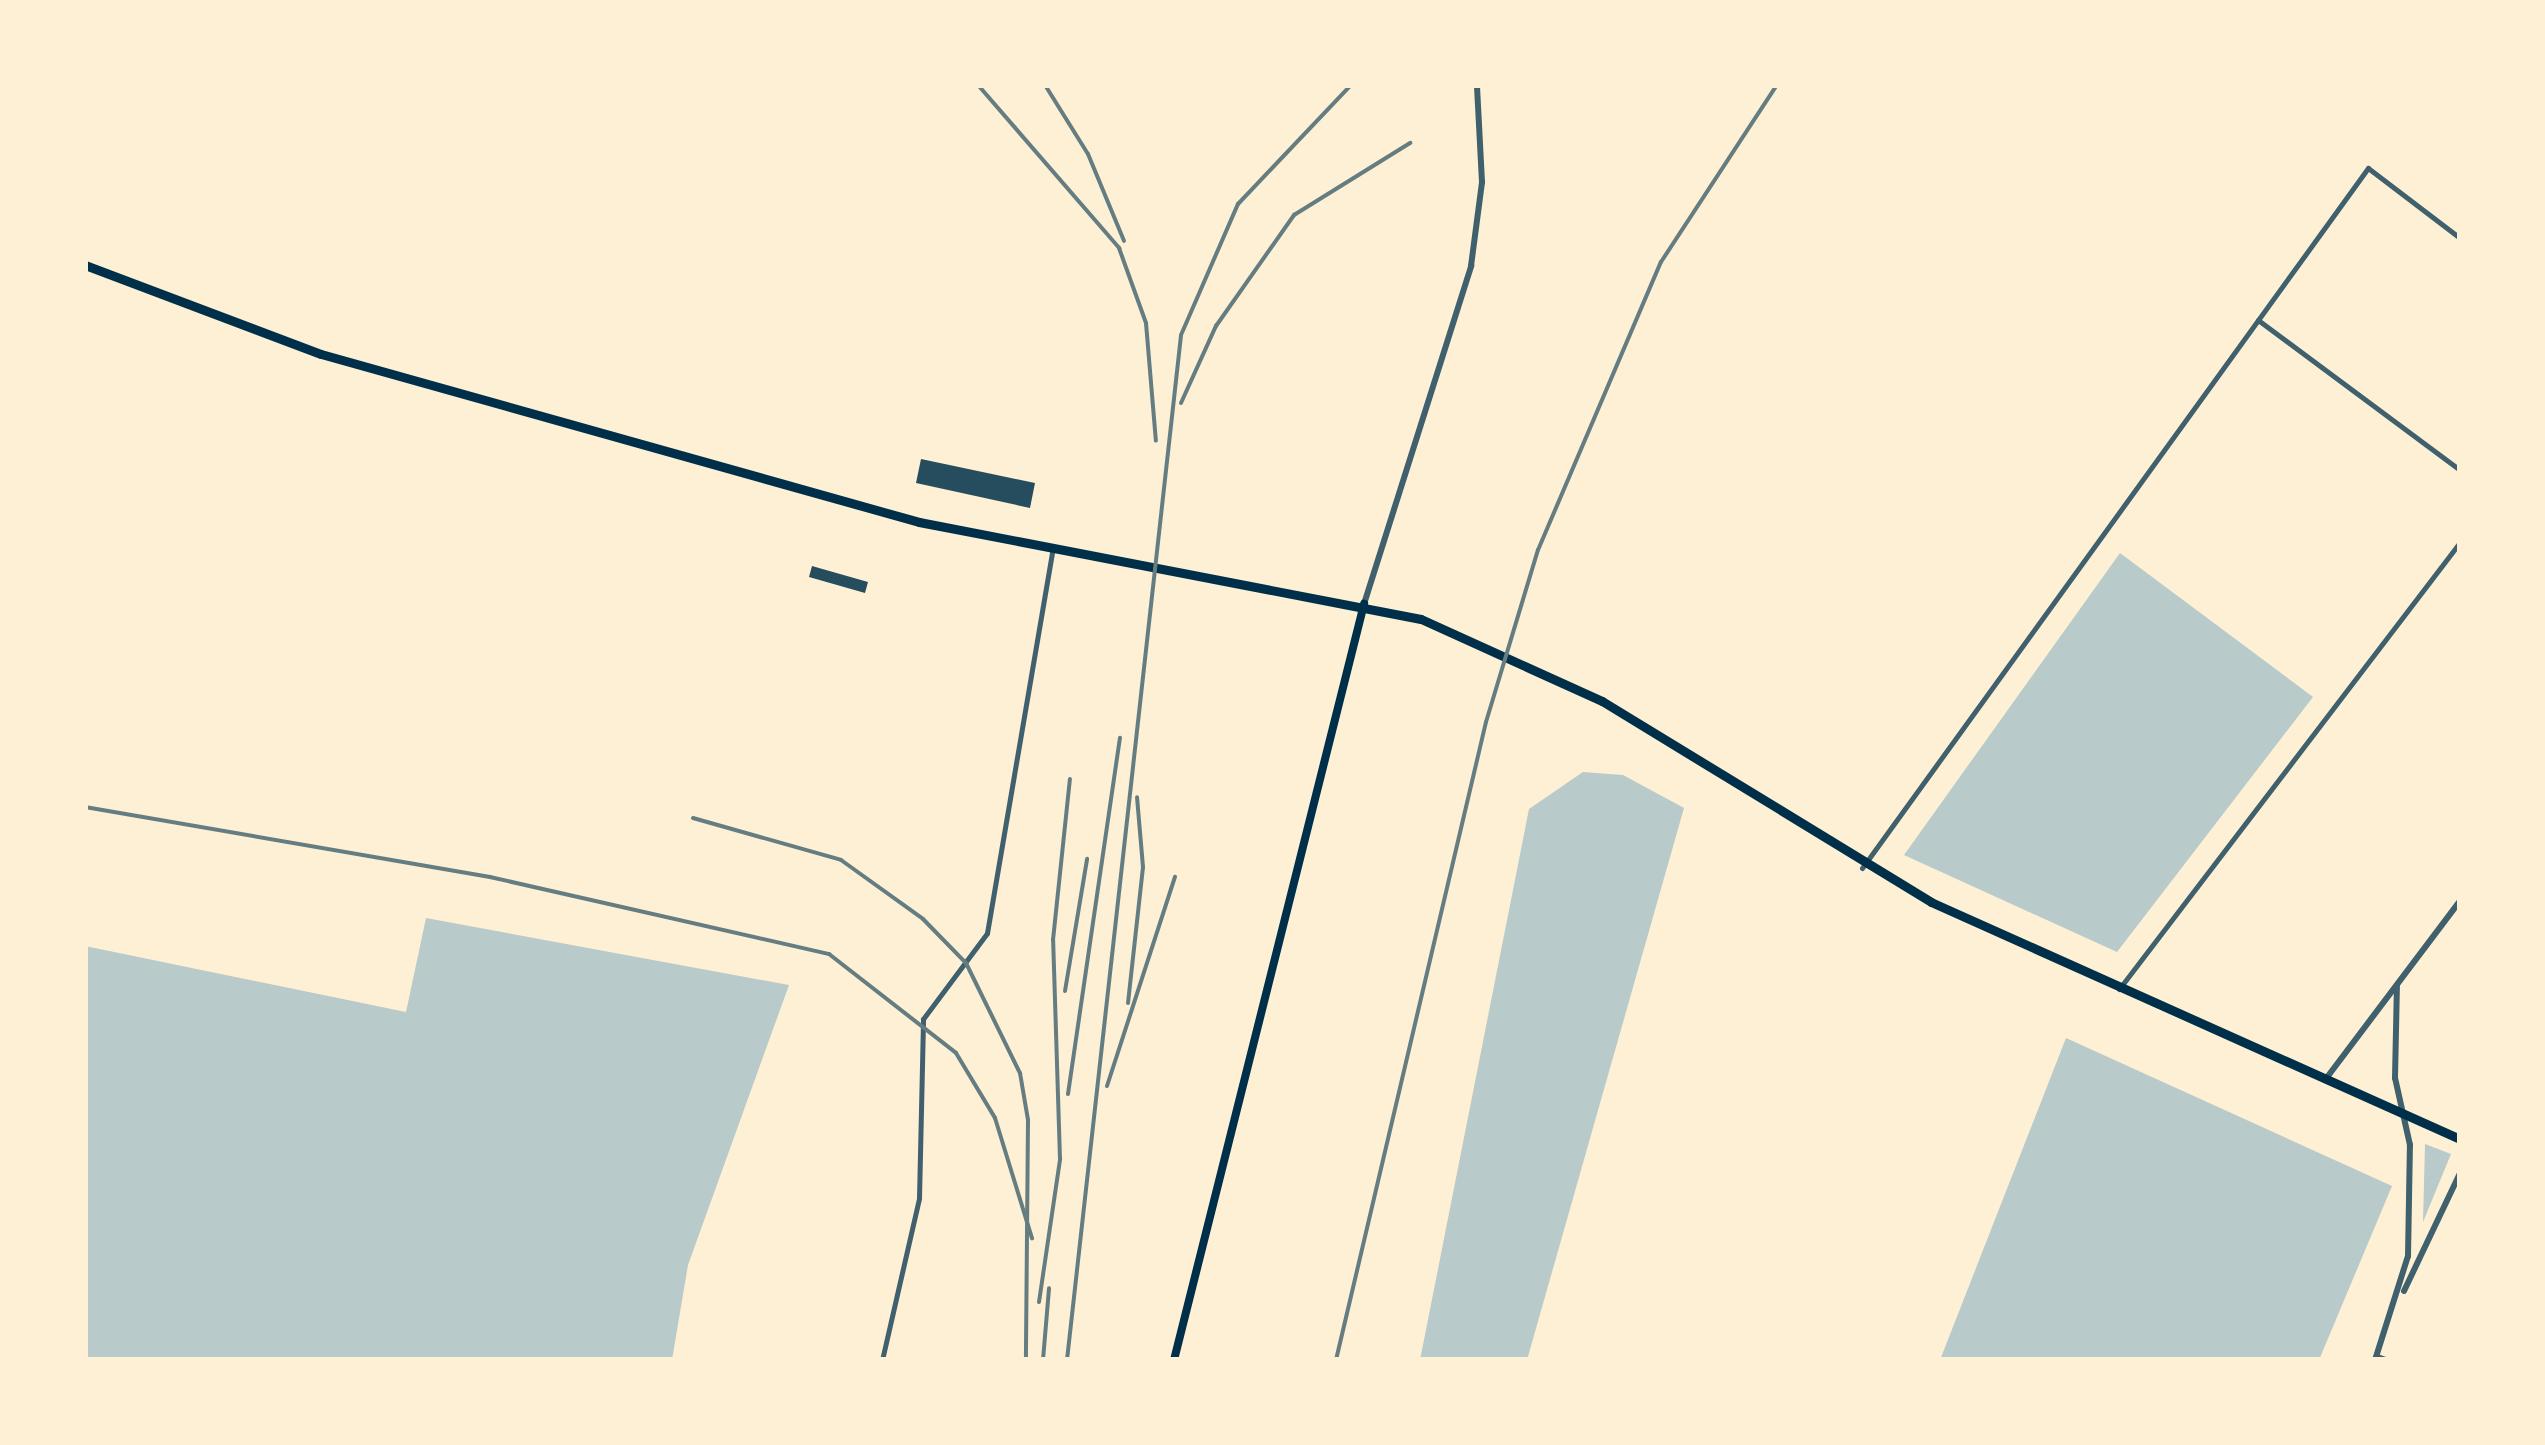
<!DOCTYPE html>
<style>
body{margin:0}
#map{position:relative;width:2545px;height:1445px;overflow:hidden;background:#fdf0d5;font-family:"PT Sans Narrow",sans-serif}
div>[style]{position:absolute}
.green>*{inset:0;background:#b9caca}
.building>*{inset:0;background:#264d5e}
.minor>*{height:5px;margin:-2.5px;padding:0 2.5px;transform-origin:2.5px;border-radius:2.5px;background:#3f606c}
.tertiary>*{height:6px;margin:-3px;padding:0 3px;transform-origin:3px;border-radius:3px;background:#3f606c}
.secondary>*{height:8px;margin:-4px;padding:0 4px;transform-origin:4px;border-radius:4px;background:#003049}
.primary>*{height:9px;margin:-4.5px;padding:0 4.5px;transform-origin:4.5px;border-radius:4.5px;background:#003049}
.rail>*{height:4px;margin:-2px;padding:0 2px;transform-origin:2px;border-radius:2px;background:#657d81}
span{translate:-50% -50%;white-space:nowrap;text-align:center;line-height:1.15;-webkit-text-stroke:9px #fdf0d5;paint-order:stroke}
.frame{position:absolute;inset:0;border:88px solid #fdf0d5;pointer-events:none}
</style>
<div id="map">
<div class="green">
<i style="clip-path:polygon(2120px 553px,2313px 697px,2117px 952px,1904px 855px)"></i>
<i style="clip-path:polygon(1583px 772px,1623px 775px,1684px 808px,1527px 1360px,1420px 1360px,1529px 809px)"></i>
<i style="clip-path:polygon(426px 918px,789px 985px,688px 1265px,672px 1360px,85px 1360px,85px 946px,406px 1012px)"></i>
<i style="clip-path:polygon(2066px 1038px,2392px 1186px,2319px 1360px,1940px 1360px)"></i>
<i style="clip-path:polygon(2425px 1144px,2451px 1154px,2423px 1222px)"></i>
</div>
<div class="building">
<i style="clip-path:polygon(921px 459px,1035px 483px,1030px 508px,916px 483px)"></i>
<i style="clip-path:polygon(812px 566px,868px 582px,865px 593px,809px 577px)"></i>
</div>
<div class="minor">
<i style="left:2258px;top:320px;width:252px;rotate:36.6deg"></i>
<i style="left:1862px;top:868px;width:864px;rotate:-54.14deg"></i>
<i style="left:2368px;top:168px;width:116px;rotate:37.3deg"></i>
<i style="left:2119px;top:989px;width:562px;rotate:-52.66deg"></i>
<i style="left:2377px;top:1356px;width:12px;rotate:20deg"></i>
<i style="left:882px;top:1360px;width:166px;rotate:-77.1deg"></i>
<i style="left:919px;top:1198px;width:179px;rotate:-88.7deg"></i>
<i style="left:923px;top:1019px;width:107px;rotate:-53.3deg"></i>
<i style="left:987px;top:933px;width:387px;rotate:-80.3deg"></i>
</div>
<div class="tertiary">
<i style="left:1364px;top:604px;width:355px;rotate:-72.4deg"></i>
<i style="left:1471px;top:266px;width:85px;rotate:-82.5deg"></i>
<i style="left:1482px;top:182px;width:97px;rotate:-93deg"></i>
<i style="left:2325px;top:1080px;width:224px;rotate:-53deg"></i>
<i style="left:2404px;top:1291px;width:131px;rotate:-64.6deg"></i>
<i style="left:2375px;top:1360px;width:109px;rotate:-72.4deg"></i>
<i style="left:2408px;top:1256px;width:111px;rotate:-89deg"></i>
<i style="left:2410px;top:1145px;width:69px;rotate:-102.6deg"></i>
<i style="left:2395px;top:1078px;width:93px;rotate:-88.8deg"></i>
</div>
<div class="secondary">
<i style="left:1174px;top:1360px;width:780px;rotate:-75.89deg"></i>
</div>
<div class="primary">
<i style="left:85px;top:265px;width:252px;rotate:20.7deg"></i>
<i style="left:321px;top:354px;width:621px;rotate:15.69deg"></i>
<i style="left:919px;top:522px;width:511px;rotate:10.94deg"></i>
<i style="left:1421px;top:619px;width:199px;rotate:24.4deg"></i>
<i style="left:1602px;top:701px;width:386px;rotate:31.4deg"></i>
<i style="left:1931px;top:902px;width:580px;rotate:24.13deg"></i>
</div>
<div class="rail">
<i style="left:978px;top:85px;width:216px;rotate:49.1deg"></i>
<i style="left:1119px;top:248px;width:80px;rotate:70.2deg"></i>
<i style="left:1146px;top:323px;width:118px;rotate:85.2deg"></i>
<i style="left:1045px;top:85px;width:81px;rotate:58.1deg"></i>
<i style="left:1088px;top:154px;width:94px;rotate:67.5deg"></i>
<i style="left:1181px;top:403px;width:85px;rotate:-65.6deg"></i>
<i style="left:1216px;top:326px;width:136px;rotate:-54.9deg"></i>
<i style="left:1294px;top:215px;width:137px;rotate:-31.8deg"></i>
<i style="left:85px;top:807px;width:411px;rotate:9.8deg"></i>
<i style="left:490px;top:877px;width:348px;rotate:12.8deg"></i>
<i style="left:829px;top:954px;width:161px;rotate:37.9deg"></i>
<i style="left:956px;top:1053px;width:76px;rotate:59deg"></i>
<i style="left:995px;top:1118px;width:126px;rotate:72.9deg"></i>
<i style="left:693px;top:818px;width:154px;rotate:15.8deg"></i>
<i style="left:841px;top:860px;width:101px;rotate:35.7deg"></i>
<i style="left:923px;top:919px;width:62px;rotate:45.7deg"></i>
<i style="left:966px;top:963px;width:123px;rotate:63.9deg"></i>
<i style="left:1020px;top:1073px;width:48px;rotate:80.3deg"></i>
<i style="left:1028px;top:1120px;width:240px;rotate:90.5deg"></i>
<i style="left:1065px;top:991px;width:134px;rotate:-80.5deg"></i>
<i style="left:1128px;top:1003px;width:137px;rotate:-83.7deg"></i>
<i style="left:1143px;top:867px;width:70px;rotate:-94.9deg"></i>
<i style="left:1107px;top:1086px;width:220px;rotate:-72deg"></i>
<i style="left:1068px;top:1094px;width:360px;rotate:-81.7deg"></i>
<i style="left:1039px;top:1302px;width:145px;rotate:-81.6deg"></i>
<i style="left:1060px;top:1159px;width:219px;rotate:-91.8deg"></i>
<i style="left:1053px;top:940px;width:162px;rotate:-84deg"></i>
<i style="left:1043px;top:1360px;width:72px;rotate:-85.2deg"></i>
<i style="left:1067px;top:1360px;width:1031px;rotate:-83.65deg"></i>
<i style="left:1181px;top:335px;width:143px;rotate:-66.5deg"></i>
<i style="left:1238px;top:204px;width:164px;rotate:-46.5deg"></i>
<i style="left:1336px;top:1360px;width:655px;rotate:-76.77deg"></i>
<i style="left:1486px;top:722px;width:180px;rotate:-73.2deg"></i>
<i style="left:1538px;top:550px;width:313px;rotate:-66.9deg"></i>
<i style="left:1661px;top:262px;width:212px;rotate:-56.8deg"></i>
</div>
<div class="frame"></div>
</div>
